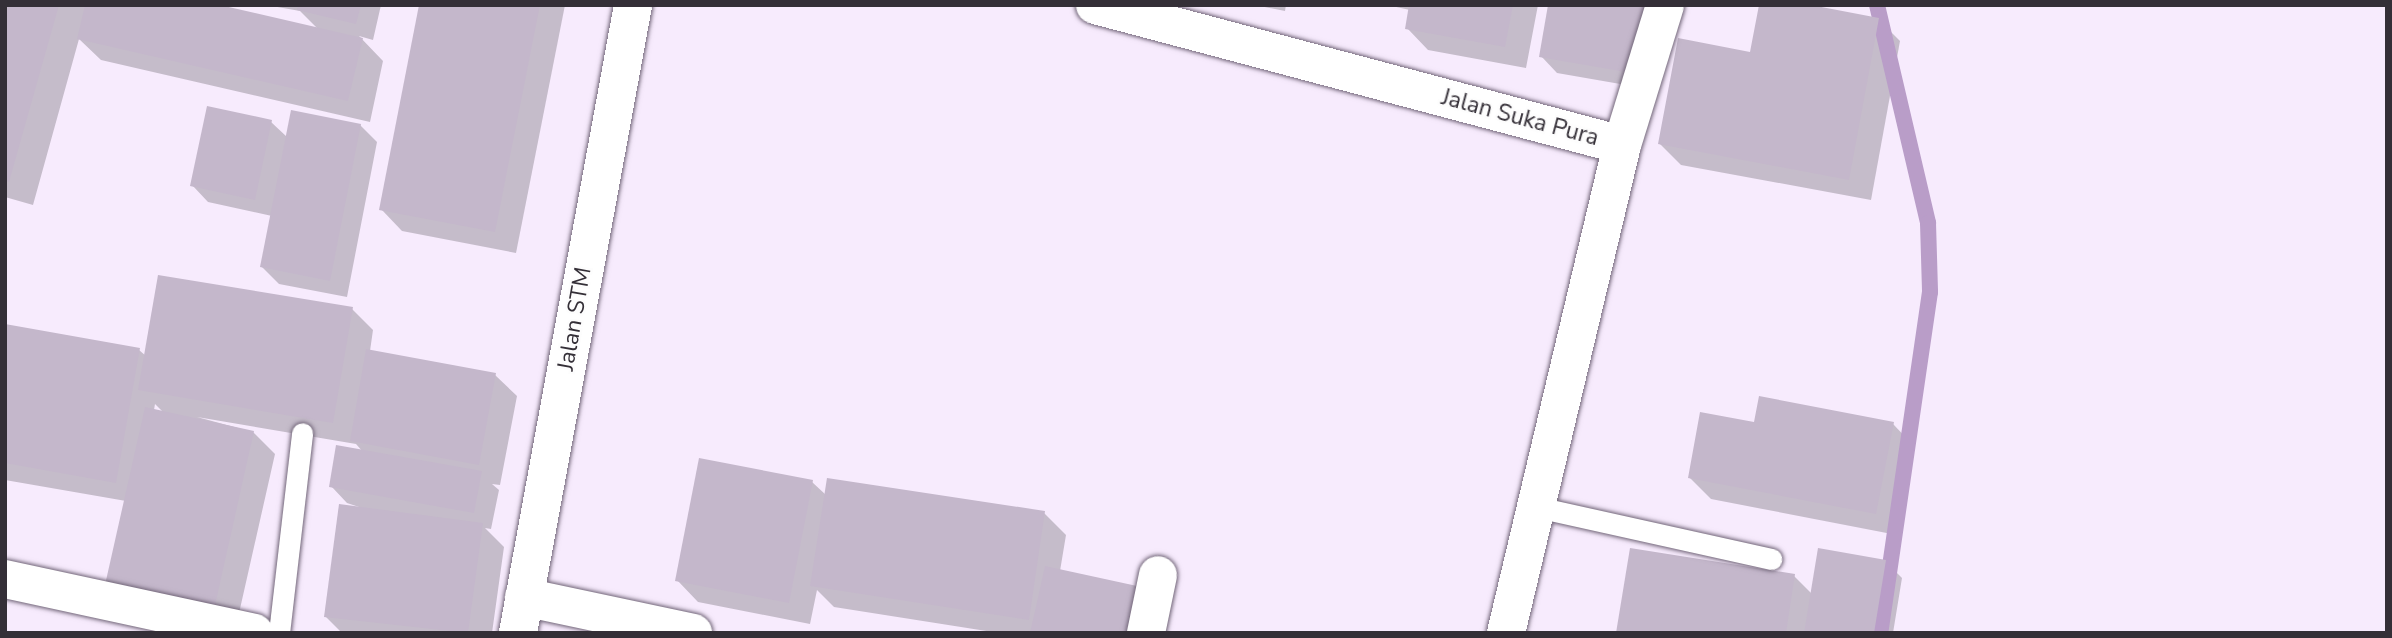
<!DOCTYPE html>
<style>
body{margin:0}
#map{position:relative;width:2392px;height:638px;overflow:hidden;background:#f7ebfd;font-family:"Nunito Sans",sans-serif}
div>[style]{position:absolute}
.shadow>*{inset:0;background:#0003}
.stream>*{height:16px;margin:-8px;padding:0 8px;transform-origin:8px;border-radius:8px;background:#b99dc8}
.building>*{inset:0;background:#c4b7cb}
.roads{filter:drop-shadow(0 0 2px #726679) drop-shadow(0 0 2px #726679)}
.service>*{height:21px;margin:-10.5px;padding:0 10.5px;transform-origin:10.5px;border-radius:10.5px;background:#fff}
.minor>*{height:38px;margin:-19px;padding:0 19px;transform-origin:19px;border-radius:19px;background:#fff}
.tertiary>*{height:38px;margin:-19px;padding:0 19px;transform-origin:19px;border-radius:19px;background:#fff}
span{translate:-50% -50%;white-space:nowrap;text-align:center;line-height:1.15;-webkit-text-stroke:5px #fdfdfd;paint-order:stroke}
.street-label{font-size:23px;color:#342f37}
.frame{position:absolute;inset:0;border:7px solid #342f37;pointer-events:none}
</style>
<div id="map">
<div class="shadow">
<i style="clip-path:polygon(5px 5px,212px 5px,319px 30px,300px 11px,266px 5px,381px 5px,373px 40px,359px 36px,383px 61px,370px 122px,101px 60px,79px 39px,33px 205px,5px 197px)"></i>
<i style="clip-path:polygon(421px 5px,565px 5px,516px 253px,402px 231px,381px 209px)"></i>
<i style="clip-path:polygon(1255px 5px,1286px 5px,1285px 11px)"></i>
<i style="clip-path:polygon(1387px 5px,1538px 5px,1526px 68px,1428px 50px,1407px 28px,1410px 10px)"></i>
<i style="clip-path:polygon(1550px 5px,1664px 5px,1649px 89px,1557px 73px,1541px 56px)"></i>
<i style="clip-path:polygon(1879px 20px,1900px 41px,1871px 200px,1681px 165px,1660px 144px,1751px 54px)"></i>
<i style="clip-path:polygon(271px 122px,287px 137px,360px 125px,377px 142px,347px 297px,279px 284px,262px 267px,272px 216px,208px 202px,192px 185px)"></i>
<i style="clip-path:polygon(evenodd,352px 309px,373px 330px,370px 351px,495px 375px,517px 396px,500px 485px,492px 484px,499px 490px,491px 529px,485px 528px,504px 547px,492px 633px,342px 633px,326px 617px,365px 509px,347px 503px,331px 486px,363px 452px,356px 444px,197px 417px,253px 432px,275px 454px,235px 631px,126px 501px,5px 480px,5px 326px,139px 350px,146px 356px,352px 309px,155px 404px,163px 412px,154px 410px,155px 404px)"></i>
<i style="clip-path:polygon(1755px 424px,1893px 424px,1914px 446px,1897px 535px,1711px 499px,1690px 478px)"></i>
<i style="clip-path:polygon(812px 482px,826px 495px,1044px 513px,1066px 535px,1060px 571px,1152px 633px,999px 633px,834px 607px,817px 590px,810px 624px,698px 602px,677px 580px)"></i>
<i style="clip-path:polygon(1885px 561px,1902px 578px,1893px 633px,1618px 633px,1794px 576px,1812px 594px)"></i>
</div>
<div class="stream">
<i style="left:1877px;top:5px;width:224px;rotate:76.8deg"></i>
<i style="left:1928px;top:223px;width:69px;rotate:88.3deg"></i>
<i style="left:1930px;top:292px;width:345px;rotate:98.3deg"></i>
</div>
<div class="building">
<i style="clip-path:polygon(5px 5px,59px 5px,9px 182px,5px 181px)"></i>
<i style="clip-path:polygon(85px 5px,220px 5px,363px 38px,348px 101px,77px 39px)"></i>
<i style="clip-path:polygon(298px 5px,361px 5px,356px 24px,297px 10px)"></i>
<i style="clip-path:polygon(419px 5px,540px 5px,495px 232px,379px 210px)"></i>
<i style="clip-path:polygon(1409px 5px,1513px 5px,1505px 47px,1405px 29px)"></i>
<i style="clip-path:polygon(1548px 5px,1644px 5px,1632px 73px,1539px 57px)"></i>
<i style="clip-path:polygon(1759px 5px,1811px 5px,1879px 18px,1849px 180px,1658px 144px,1678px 38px,1750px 52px)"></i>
<i style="clip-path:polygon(207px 106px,272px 120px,255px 200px,190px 186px)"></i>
<i style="clip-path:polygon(291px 110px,361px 124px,330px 281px,260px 267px)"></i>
<i style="clip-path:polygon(158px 275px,353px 307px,333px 423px,138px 390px)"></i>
<i style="clip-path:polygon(5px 324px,140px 348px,116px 483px,5px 463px)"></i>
<i style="clip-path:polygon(366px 349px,496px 373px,479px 465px,350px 441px)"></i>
<i style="clip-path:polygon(1759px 396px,1894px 422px,1876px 514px,1688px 478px,1700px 412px,1754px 422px)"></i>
<i style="clip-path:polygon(145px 407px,254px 431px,214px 610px,105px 585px)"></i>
<i style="clip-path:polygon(336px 445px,482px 471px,474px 513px,329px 487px)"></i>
<i style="clip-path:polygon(699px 458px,813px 480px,789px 603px,675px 581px)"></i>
<i style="clip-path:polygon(827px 478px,1045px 511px,1029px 620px,810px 586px)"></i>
<i style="clip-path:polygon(339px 504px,483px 523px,468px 633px,324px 617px)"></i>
<i style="clip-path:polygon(1630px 548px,1795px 574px,1786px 633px,1616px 633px)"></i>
<i style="clip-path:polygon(1818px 548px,1886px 560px,1874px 633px,1804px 633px)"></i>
<i style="clip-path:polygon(1045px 566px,1137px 586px,1127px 633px,1030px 633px)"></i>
</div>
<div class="roads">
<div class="service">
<i style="left:1537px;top:507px;width:240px;rotate:12.5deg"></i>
<i style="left:279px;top:633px;width:201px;rotate:-83.4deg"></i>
</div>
<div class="minor">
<i style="left:1095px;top:5px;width:545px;rotate:14.88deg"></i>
<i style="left:1622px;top:145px;width:502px;rotate:103.37deg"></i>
<i style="left:1622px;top:145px;width:146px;rotate:-72.9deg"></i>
<i style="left:5px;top:579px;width:255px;rotate:12.2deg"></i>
<i style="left:524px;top:597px;width:173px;rotate:12deg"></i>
<i style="left:1146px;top:633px;width:59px;rotate:-78.3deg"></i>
</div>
<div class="tertiary">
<i style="left:518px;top:633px;width:638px;rotate:-79.62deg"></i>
</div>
</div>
<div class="street-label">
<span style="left:1520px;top:118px;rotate:15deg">Jalan Suka Pura</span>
<span style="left:575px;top:319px;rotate:-80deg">Jalan STM</span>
</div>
<div class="frame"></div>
</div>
